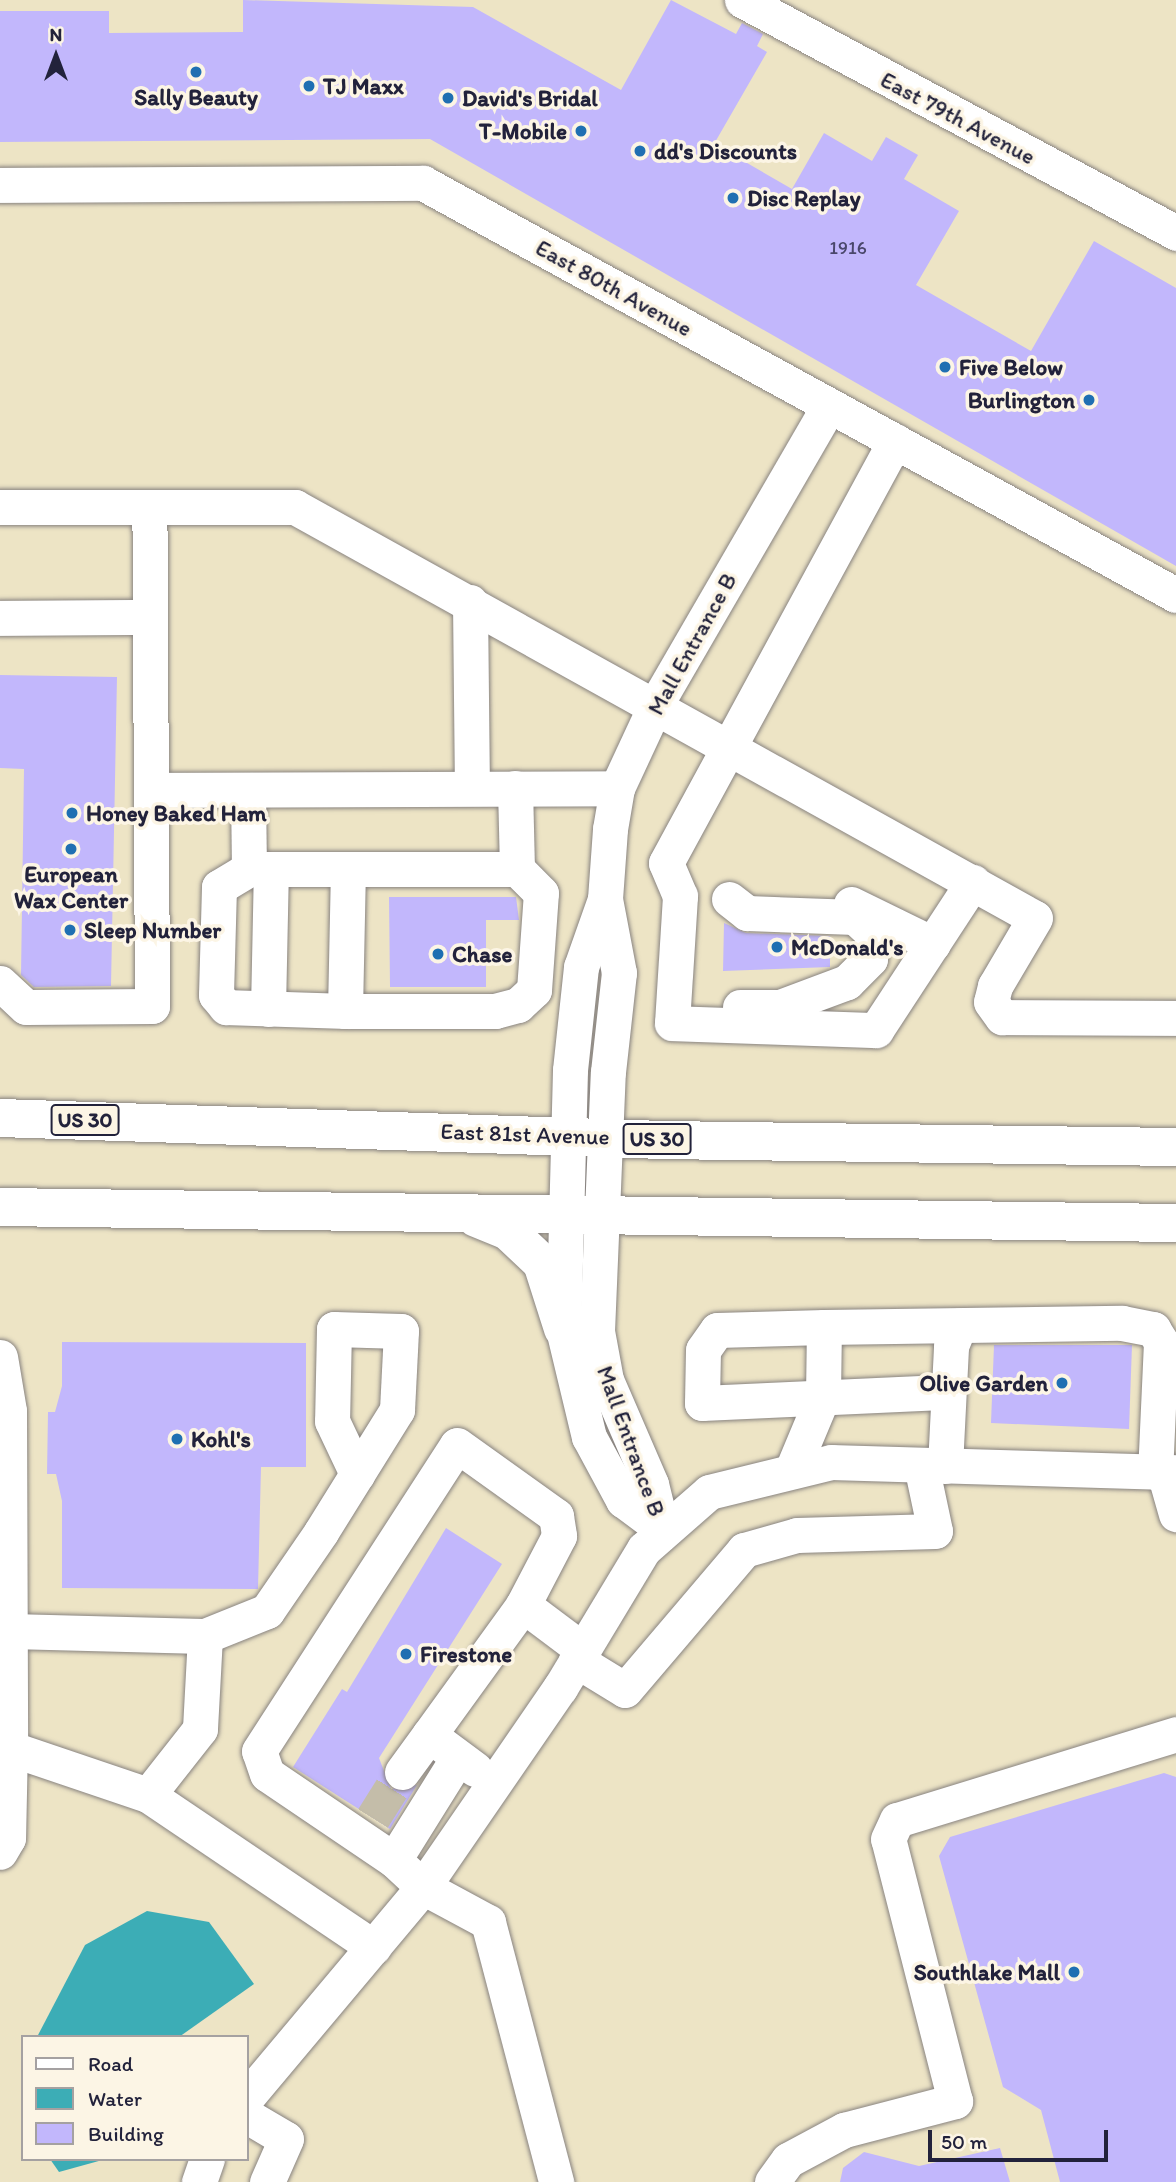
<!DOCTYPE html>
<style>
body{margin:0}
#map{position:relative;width:1176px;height:2182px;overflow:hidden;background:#ede4c5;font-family:Itim,sans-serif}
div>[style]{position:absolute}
.water>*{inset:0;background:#3cadb6}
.building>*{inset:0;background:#c2b7fc}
.minor-tunnel>*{height:35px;margin-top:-17.5px;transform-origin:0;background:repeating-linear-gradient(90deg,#c4bda9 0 35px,transparent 0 53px)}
.roads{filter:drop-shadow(0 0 2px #888380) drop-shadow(0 0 2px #888380)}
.minor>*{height:35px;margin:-17.5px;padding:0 17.5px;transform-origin:17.5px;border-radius:17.5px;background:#fff}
.highway>*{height:38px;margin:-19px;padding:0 19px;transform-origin:19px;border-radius:19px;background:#fff}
.dots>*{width:19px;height:19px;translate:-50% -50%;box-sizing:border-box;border:4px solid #fcf5e5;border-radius:50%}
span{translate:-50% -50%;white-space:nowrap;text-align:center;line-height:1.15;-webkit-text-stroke:7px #fcf5e5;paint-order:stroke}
.number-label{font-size:19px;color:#4a476b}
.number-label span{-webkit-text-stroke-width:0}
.shield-label span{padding:2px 5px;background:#fcf5e5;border:2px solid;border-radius:5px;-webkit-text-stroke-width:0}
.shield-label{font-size:21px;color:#22223b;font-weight:700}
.poi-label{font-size:23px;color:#22223b;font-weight:700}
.left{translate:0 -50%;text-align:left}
.right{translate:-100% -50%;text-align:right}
.street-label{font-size:23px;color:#22223b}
.legend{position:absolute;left:21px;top:2035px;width:228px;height:126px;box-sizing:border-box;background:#fcf5e5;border:2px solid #a5a1a1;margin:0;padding:9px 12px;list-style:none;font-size:21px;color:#22223b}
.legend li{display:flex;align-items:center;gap:14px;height:35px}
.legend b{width:35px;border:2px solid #a5a1a1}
.north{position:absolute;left:21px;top:21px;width:70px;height:70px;-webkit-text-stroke:5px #fcf5e5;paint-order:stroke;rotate:0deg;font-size:19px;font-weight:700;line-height:28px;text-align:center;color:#22223b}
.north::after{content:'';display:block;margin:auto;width:24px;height:32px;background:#22223b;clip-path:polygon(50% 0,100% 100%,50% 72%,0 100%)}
.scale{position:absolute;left:928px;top:2130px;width:180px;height:32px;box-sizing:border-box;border:4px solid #22223b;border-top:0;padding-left:9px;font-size:21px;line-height:24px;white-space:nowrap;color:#22223b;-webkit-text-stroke:5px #fcf5e5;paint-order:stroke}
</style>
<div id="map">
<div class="water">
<i style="clip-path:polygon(147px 1911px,209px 1922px,254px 1984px,179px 2037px,37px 2037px,85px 1945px)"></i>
<i style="clip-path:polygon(50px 2159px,106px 2159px,59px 2172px)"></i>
</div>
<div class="building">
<i style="clip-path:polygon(243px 0,473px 7px,621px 90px,671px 0,736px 34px,742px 23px,763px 34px,757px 46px,767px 52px,714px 144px,792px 189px,824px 133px,872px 161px,886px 137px,918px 155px,904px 179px,959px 211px,916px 285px,1031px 351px,1094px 241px,1176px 288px,1176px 566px,430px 139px,0 142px,0 11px,109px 11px,109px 33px,243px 32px)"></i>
<i style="clip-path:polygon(0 675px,117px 677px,111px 986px,34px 987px,21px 975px,24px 769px,0 768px)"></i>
<i style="clip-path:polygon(389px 897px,516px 897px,519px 920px,486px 920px,486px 987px,390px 987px)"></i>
<i style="clip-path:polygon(724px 923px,746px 933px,830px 936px,830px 967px,723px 971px)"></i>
<i style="clip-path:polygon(62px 1342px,306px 1343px,306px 1467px,261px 1467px,258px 1589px,62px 1588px,62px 1501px,56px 1474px,47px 1474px,48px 1412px,55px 1412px,62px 1386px)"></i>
<i style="clip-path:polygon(994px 1345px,1132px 1345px,1129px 1429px,991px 1423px)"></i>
<i style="clip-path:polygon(446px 1528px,502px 1564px,379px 1758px,391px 1789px,417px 1785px,390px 1829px,293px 1767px,342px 1689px,347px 1692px)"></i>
<i style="clip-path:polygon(1164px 1773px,1176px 1777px,1176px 2182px,1060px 2182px,1041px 2110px,1003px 2087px,939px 1856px,950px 1837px)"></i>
<i style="clip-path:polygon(1000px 2148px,1010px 2182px,840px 2182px,843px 2168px,864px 2152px,919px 2166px)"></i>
</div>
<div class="minor-tunnel">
<i style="left:373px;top:1818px;width:54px;rotate:-57.8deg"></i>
</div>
<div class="roads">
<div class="minor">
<i style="left:742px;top:0;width:493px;rotate:28.2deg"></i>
<i style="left:0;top:185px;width:423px;rotate:-0.3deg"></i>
<i style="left:423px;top:183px;width:858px;rotate:28.69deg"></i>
<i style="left:895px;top:441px;width:480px;rotate:118.5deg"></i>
<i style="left:666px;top:863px;width:36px;rotate:67deg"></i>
<i style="left:680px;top:896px;width:127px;rotate:93.6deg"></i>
<i style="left:672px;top:1023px;width:204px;rotate:2deg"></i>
<i style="left:876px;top:1030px;width:177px;rotate:-56.8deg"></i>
<i style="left:0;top:507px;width:295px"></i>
<i style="left:295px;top:507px;width:846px;rotate:29.05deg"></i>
<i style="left:1035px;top:918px;width:79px;rotate:120.5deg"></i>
<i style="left:995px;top:986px;width:16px;rotate:104deg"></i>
<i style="left:991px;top:1002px;width:19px;rotate:54deg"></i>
<i style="left:1002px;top:1017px;width:174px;rotate:0.3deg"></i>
<i style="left:470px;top:602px;width:186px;rotate:89.4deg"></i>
<i style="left:0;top:618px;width:149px;rotate:-0.4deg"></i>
<i style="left:151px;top:790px;width:466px;rotate:-0.2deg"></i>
<i style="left:248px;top:790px;width:79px;rotate:89.3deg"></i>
<i style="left:249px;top:869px;width:268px"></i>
<i style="left:517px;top:869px;width:81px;rotate:-91.4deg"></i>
<i style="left:249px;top:869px;width:35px;rotate:149deg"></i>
<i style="left:219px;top:887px;width:108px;rotate:91.6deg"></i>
<i style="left:216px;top:995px;width:16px;rotate:50deg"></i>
<i style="left:226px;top:1007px;width:119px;rotate:1.9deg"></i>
<i style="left:345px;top:1011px;width:142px;rotate:-88.8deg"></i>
<i style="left:605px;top:899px;width:72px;rotate:109.4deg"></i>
<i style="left:581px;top:967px;width:104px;rotate:96.1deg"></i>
<i style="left:570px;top:1070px;width:259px;rotate:91.5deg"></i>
<i style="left:563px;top:1329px;width:111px;rotate:76.5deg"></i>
<i style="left:589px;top:1437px;width:72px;rotate:61.6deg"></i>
<i style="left:623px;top:1500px;width:49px;rotate:36.6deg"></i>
<i style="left:729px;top:899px;width:23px;rotate:38deg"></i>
<i style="left:747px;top:913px;width:108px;rotate:2.1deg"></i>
<i style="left:855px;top:917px;width:25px;rotate:43deg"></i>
<i style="left:873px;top:934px;width:25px;rotate:97deg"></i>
<i style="left:870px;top:959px;width:33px;rotate:135deg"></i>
<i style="left:847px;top:982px;width:72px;rotate:159.5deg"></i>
<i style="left:780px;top:1007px;width:40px;rotate:180deg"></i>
<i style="left:851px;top:904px;width:91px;rotate:26deg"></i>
<i style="left:0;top:983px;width:35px;rotate:43deg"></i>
<i style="left:26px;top:1007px;width:126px;rotate:-0.5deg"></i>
<i style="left:152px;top:1006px;width:499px;rotate:-90.3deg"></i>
<i style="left:268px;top:1009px;width:140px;rotate:-88.8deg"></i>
<i style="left:345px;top:1011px;width:150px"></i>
<i style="left:495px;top:1011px;width:24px;rotate:-15deg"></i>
<i style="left:518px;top:1005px;width:22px;rotate:-43deg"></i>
<i style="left:534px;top:990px;width:97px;rotate:-85.9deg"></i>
<i style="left:541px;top:893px;width:34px;rotate:-135deg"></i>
<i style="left:824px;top:1327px;width:107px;rotate:178.4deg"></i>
<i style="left:717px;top:1330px;width:24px;rotate:125deg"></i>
<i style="left:703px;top:1350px;width:53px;rotate:91.1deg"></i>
<i style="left:702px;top:1403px;width:246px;rotate:-2.6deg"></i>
<i style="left:0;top:1357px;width:55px;rotate:80.5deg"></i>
<i style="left:9px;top:1411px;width:334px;rotate:89.8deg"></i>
<i style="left:10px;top:1745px;width:93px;rotate:91.2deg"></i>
<i style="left:8px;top:1838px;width:16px;rotate:120deg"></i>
<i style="left:945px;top:1466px;width:120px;rotate:-87.1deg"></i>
<i style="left:951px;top:1346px;width:22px;rotate:-68deg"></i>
<i style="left:792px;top:1470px;width:80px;rotate:-67.3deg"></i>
<i style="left:823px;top:1396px;width:69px;rotate:-89.2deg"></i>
<i style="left:824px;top:1327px;width:298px;rotate:-0.8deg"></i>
<i style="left:1122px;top:1323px;width:32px;rotate:11deg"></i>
<i style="left:1153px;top:1329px;width:15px;rotate:58deg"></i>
<i style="left:1161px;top:1342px;width:130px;rotate:92.6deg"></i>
<i style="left:1164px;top:1472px;width:44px;rotate:74.1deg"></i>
<i style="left:662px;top:1529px;width:46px;rotate:-103.7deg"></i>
<i style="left:651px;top:1484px;width:113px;rotate:-113.4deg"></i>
<i style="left:606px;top:1380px;width:50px;rotate:-100.4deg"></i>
<i style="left:597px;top:1331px;width:259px;rotate:-87.6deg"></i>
<i style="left:608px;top:1072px;width:100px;rotate:-83.7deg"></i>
<i style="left:619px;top:973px;width:75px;rotate:-100.7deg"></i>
<i style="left:605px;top:899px;width:70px;rotate:-85.9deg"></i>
<i style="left:610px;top:829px;width:42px;rotate:-80.3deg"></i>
<i style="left:617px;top:788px;width:93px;rotate:-65.1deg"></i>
<i style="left:656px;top:704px;width:345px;rotate:-59.9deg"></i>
<i style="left:9px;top:1631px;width:196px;rotate:1.5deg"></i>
<i style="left:205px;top:1636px;width:93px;rotate:93.1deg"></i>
<i style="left:200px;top:1729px;width:84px;rotate:128.2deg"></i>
<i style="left:205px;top:1636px;width:67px;rotate:-22deg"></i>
<i style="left:267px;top:1611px;width:96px;rotate:-55.6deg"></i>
<i style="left:321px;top:1532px;width:144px;rotate:-58.1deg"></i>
<i style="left:397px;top:1410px;width:79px;rotate:-87.1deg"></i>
<i style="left:401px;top:1331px;width:67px;rotate:-178.3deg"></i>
<i style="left:334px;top:1329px;width:92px;rotate:91.2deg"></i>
<i style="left:332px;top:1421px;width:59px;rotate:64.7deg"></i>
<i style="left:576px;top:1660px;width:57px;rotate:31.5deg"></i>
<i style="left:625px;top:1690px;width:184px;rotate:-49.6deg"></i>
<i style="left:744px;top:1550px;width:55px;rotate:-15.8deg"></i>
<i style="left:797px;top:1535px;width:138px;rotate:-1.7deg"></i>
<i style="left:935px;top:1531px;width:67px;rotate:-102deg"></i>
<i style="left:0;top:1745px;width:156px;rotate:18.7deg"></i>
<i style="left:148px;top:1795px;width:272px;rotate:34deg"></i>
<i style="left:457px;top:1759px;width:119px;rotate:122deg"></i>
<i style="left:394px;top:1860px;width:40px;rotate:43deg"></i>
<i style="left:423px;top:1887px;width:74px;rotate:28.3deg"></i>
<i style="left:488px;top:1922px;width:269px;rotate:75.3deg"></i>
<i style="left:475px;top:1769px;width:57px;rotate:-143.5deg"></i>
<i style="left:429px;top:1735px;width:160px;rotate:-54.1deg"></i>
<i style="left:523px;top:1605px;width:75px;rotate:36.9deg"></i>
<i style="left:402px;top:1772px;width:46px;rotate:-53.9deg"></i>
<i style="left:394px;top:1860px;width:153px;rotate:-145.9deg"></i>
<i style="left:267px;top:1774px;width:24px;rotate:-109deg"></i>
<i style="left:259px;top:1751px;width:364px;rotate:-57.1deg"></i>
<i style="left:457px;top:1445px;width:122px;rotate:35.6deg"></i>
<i style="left:556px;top:1516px;width:20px;rotate:81deg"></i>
<i style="left:559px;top:1536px;width:78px;rotate:117.6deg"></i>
<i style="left:247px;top:2097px;width:274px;rotate:-50deg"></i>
<i style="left:423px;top:1887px;width:242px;rotate:-55.5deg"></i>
<i style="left:560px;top:1688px;width:162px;rotate:-58.9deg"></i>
<i style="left:644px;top:1549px;width:86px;rotate:-41.2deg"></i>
<i style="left:709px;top:1492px;width:126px;rotate:-13.8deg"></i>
<i style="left:831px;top:1462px;width:345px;rotate:1.7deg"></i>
<i style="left:247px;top:2116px;width:45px;rotate:30.5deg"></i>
<i style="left:286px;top:2139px;width:47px;rotate:113.8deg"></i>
<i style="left:199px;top:2182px;width:24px;rotate:-71deg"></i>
<i style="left:772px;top:2182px;width:27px;rotate:-54deg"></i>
<i style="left:788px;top:2160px;width:64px;rotate:-28.2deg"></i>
<i style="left:844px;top:2130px;width:115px;rotate:-14.6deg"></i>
<i style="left:955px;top:2101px;width:270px;rotate:-104.3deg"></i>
<i style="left:888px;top:1839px;width:21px;rotate:-65deg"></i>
<i style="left:897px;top:1820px;width:292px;rotate:-17.1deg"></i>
</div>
<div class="highway">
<i style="left:0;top:1118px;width:662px;rotate:1.9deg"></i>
<i style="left:662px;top:1140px;width:514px;rotate:0.78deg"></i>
<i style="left:0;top:1207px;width:1176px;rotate:0.78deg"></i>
<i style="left:476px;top:1218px;width:35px;rotate:22deg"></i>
<i style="left:508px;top:1231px;width:47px;rotate:43.3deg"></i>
<i style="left:542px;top:1263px;width:69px;rotate:72.3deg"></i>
</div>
</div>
<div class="dots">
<i style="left:196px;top:72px;background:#1f6fb2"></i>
<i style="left:309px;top:86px;background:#1f6fb2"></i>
<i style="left:448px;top:98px;background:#1f6fb2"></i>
<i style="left:581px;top:131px;background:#1f6fb2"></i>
<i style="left:640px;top:151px;background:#1f6fb2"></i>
<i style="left:733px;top:198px;background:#1f6fb2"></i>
<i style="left:945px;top:367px;background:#1f6fb2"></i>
<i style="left:1089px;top:400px;background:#1f6fb2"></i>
<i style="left:72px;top:813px;background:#1f6fb2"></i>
<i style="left:71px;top:849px;background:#1f6fb2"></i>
<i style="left:70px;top:930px;background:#1f6fb2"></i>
<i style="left:777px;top:947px;background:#1f6fb2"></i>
<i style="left:438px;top:954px;background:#1f6fb2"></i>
<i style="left:1062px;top:1383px;background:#1f6fb2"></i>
<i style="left:177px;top:1439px;background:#1f6fb2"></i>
<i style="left:406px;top:1654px;background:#1f6fb2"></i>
<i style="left:1074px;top:1972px;background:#1f6fb2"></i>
</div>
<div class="number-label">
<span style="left:848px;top:248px">1916</span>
</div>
<div class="shield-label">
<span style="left:85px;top:1120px">US 30</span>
<span style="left:657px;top:1139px">US 30</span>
</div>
<div class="poi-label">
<span class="left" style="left:323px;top:86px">TJ Maxx</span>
<span style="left:196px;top:97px">Sally Beauty</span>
<span class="left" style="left:462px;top:98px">David's Bridal</span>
<span class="right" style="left:567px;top:131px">T-Mobile</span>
<span class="left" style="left:654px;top:151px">dd's Discounts</span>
<span class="left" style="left:747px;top:198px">Disc Replay</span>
<span class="left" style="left:959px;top:367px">Five Below</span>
<span class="right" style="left:1075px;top:400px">Burlington</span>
<span class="left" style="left:86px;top:813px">Honey Baked Ham</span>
<span style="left:71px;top:887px">European<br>Wax Center</span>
<span class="left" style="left:84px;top:930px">Sleep Number</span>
<span class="left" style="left:791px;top:947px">McDonald's</span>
<span class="left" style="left:452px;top:954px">Chase</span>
<span class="right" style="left:1048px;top:1383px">Olive Garden</span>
<span class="left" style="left:191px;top:1439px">Kohl's</span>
<span class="left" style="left:420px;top:1654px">Firestone</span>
<span class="right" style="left:1060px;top:1972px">Southlake Mall</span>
</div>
<div class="street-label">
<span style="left:958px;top:118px;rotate:28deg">East 79th Avenue</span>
<span style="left:614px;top:288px;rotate:29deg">East 80th Avenue</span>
<span style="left:692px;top:644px;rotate:-61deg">Mall Entrance B</span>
<span style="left:525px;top:1134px;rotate:2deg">East 81st Avenue</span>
<span style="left:631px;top:1441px;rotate:70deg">Mall Entrance B</span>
</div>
<ul class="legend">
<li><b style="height:9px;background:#fff"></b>Road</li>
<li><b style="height:19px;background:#3cadb6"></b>Water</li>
<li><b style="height:19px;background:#c2b7fc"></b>Building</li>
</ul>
<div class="north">N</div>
<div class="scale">50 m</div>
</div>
